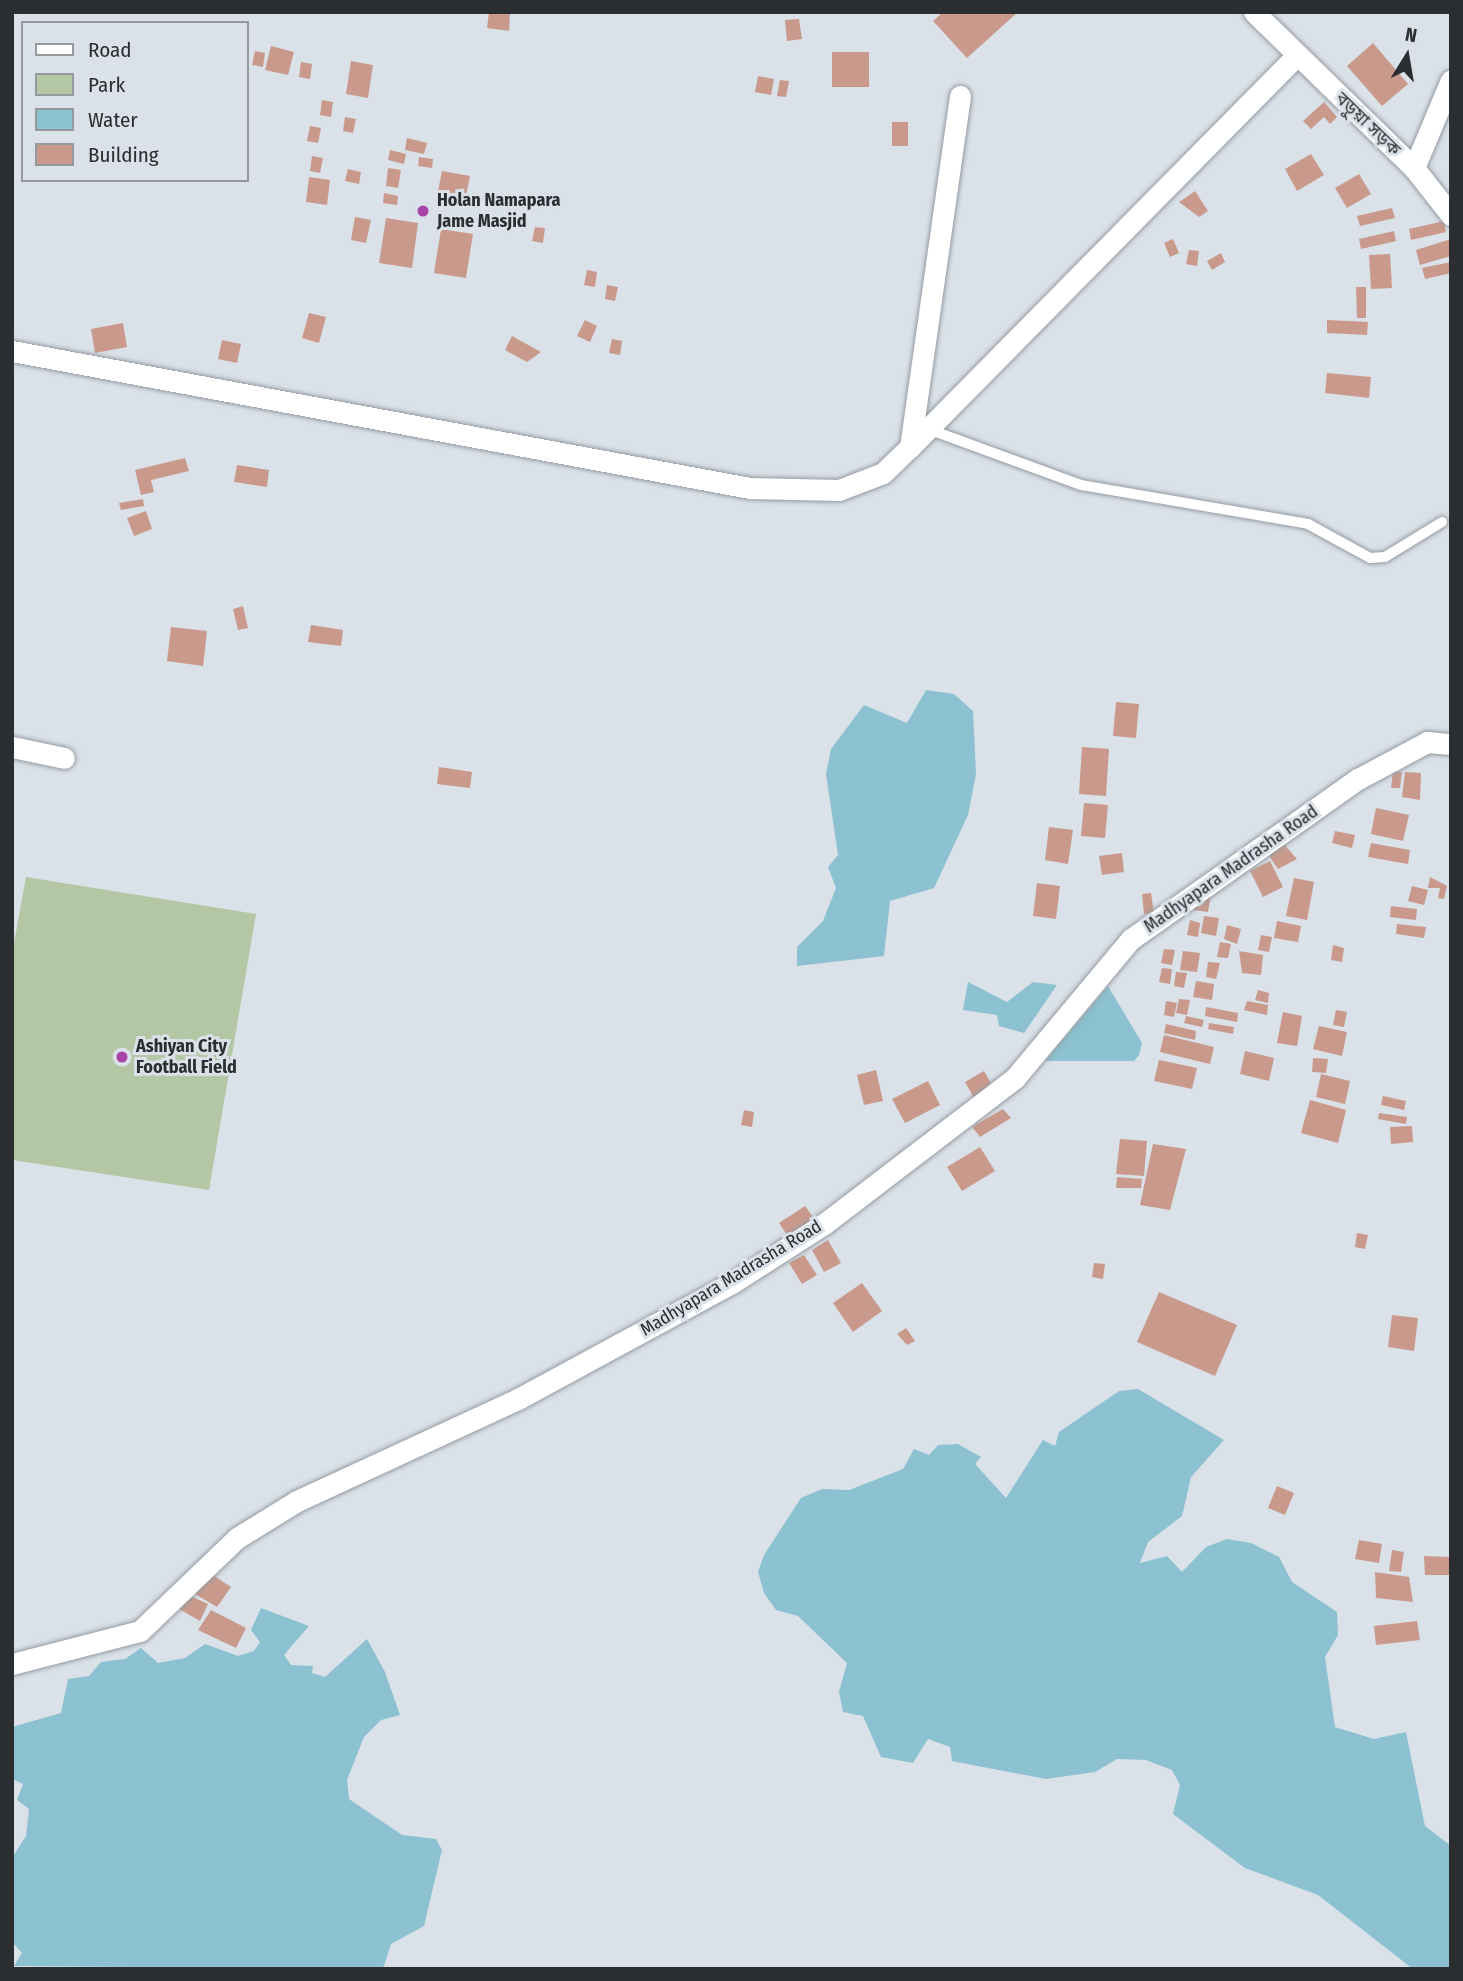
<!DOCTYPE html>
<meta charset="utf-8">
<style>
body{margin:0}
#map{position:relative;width:1463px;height:1981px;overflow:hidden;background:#dae1e8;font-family:"Fira Sans Condensed","Noto Sans Bengali",sans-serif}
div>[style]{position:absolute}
.green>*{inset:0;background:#b4c7a4}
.water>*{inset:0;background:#8bc1d0}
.building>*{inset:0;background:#c99a8b}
.roads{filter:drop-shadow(0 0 2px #959ba2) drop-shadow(0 0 2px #959ba2)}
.lane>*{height:10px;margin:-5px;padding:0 5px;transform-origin:5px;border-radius:5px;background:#fff}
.street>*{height:21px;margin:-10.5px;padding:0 10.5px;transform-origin:10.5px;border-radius:10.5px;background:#fff}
.dots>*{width:19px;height:19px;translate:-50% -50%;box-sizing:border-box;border:4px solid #dae1e8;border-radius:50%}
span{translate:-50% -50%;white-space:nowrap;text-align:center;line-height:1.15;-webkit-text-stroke:6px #dae1e8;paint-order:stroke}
.street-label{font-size:18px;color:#2b2e30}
.poi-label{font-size:18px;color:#2b2e30;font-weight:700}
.left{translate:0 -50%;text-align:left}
.frame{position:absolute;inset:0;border:14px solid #2b2e30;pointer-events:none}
.legend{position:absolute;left:21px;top:21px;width:228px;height:161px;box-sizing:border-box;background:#dae1e8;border:2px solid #94999e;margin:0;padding:9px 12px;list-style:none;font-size:21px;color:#2b2e30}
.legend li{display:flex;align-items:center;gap:14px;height:35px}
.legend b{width:35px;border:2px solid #94999e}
.north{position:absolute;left:1372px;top:21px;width:70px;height:70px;-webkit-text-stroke:5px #dae1e8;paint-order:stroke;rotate:11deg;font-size:19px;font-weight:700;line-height:28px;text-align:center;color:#2b2e30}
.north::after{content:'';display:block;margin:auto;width:24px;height:32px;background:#2b2e30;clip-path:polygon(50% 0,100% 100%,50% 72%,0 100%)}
</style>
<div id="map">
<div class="green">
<i style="clip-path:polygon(26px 877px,256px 914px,209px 1190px,12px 1160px,12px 954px)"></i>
</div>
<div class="water">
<i style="clip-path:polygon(926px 690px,954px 694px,973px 711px,976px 774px,968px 815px,934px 888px,890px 901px,884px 956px,797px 966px,797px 947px,823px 921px,836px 888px,828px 867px,838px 855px,826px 774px,831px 749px,864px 705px,907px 723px)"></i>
<i style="clip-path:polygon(968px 982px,1007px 1002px,1033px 982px,1057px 985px,1024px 1033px,999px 1026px,997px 1015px,963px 1010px)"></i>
<i style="clip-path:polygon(1108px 986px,1142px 1043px,1139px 1055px,1134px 1061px,1045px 1061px)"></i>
<i style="clip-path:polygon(1138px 1389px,1224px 1440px,1191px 1477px,1182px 1516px,1148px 1542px,1140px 1563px,1167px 1556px,1182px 1572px,1206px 1547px,1227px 1539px,1251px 1543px,1279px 1557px,1292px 1582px,1337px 1612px,1338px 1635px,1325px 1657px,1335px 1727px,1374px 1739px,1406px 1732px,1425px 1826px,1451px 1846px,1451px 1969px,1413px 1969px,1318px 1895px,1245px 1868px,1173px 1814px,1180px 1785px,1172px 1770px,1146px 1760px,1117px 1759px,1095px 1772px,1046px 1779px,952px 1761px,950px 1747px,928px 1739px,913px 1763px,881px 1757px,863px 1716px,843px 1712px,839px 1692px,847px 1663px,798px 1616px,776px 1610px,764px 1593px,758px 1572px,764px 1555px,801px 1498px,822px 1489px,849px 1490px,903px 1469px,914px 1449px,929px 1455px,938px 1445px,958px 1444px,981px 1457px,975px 1464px,1006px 1498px,1043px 1440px,1055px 1446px,1059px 1432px,1119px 1391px)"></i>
<i style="clip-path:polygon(261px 1608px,309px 1626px,284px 1655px,291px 1665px,313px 1666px,312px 1673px,325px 1677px,367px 1639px,385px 1672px,400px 1715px,381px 1720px,364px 1737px,347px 1780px,349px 1799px,402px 1835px,436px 1839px,442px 1850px,424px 1926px,391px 1944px,383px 1969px,14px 1966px,22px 1953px,12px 1942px,12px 1858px,26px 1836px,29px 1809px,17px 1800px,23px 1784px,12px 1779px,12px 1727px,61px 1713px,68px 1679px,89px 1676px,101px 1662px,125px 1659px,141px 1648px,158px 1663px,185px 1658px,205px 1644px,238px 1656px,254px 1651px,260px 1642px,251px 1630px)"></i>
</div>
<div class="building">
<i style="clip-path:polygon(489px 12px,510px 14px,509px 31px,487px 28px)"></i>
<i style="clip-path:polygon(943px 12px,1018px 12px,967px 58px,933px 21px)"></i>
<i style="clip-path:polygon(799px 19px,802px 39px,787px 41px,785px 20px)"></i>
<i style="clip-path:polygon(1373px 43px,1408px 84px,1382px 106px,1347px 66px)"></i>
<i style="clip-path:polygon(271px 46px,294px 52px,288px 75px,265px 70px)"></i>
<i style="clip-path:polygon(255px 51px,265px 53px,263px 67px,252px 65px)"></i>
<i style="clip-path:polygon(832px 52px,869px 52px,869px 87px,832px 87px)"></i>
<i style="clip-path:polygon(351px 61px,373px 65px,368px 98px,346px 94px)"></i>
<i style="clip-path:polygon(301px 62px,312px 64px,310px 79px,299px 77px)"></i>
<i style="clip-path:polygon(758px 76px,774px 79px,771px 95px,755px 92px)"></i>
<i style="clip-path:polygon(780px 80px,789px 81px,786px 97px,777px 96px)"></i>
<i style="clip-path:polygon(322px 100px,333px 102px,331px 117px,320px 115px)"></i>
<i style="clip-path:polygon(1324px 102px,1337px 117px,1330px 124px,1324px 117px,1311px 129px,1303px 121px)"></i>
<i style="clip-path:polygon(345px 117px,356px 119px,353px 133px,343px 131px)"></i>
<i style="clip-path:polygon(892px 122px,908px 122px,908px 146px,892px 146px)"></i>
<i style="clip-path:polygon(310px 126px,321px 128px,318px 143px,307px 141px)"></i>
<i style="clip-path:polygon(407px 138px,427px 143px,424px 154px,405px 150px)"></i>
<i style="clip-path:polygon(390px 150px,406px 154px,404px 164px,388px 160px)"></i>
<i style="clip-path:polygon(1311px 154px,1324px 175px,1297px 191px,1285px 169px)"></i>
<i style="clip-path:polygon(312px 156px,323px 158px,320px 173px,310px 171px)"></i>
<i style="clip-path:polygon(419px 157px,433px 159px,432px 168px,418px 166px)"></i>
<i style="clip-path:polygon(388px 168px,401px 170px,398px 188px,386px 186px)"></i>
<i style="clip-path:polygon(348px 169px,361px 172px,359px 184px,345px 181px)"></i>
<i style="clip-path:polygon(442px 171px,470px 176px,466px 196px,438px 191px)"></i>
<i style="clip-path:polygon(1359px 174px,1371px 194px,1347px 208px,1335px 188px)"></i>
<i style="clip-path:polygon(309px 177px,330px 180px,327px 205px,306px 202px)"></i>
<i style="clip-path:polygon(1195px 191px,1208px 211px,1199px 217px,1179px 202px)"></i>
<i style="clip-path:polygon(384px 193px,398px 196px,397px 205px,383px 203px)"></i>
<i style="clip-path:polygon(1392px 208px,1395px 218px,1360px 226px,1357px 216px)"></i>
<i style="clip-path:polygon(507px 213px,518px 215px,515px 229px,504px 227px)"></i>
<i style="clip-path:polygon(355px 217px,371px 220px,366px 243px,351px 240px)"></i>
<i style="clip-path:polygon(386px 218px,418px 223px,412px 268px,379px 263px)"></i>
<i style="clip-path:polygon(1444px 221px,1446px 232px,1411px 240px,1409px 229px)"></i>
<i style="clip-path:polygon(535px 227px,545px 228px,543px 243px,532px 241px)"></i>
<i style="clip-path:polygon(441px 229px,473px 234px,466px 278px,434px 273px)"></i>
<i style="clip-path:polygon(1394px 231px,1396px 241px,1361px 249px,1359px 239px)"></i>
<i style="clip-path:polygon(1173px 239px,1179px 253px,1170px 257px,1164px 243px)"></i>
<i style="clip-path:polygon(1451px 239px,1451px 256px,1420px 265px,1416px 250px)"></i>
<i style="clip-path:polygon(1189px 250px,1199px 251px,1197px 266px,1186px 264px)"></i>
<i style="clip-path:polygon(1221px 253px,1225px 262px,1212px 270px,1207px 261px)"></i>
<i style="clip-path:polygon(1390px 254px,1392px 288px,1371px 289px,1369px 255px)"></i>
<i style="clip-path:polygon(1451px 262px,1451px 273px,1425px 279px,1422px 268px)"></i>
<i style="clip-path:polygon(587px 270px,597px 272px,595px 287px,584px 285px)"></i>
<i style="clip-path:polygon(607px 285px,618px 287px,615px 301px,605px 299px)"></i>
<i style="clip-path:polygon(1356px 287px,1366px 287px,1366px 318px,1357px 318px)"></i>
<i style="clip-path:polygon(309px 313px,326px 317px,319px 343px,302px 338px)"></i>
<i style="clip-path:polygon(585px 320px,597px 326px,590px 342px,577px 336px)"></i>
<i style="clip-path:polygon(1327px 320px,1368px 322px,1367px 335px,1327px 333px)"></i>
<i style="clip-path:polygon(123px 323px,127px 347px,95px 353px,91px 329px)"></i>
<i style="clip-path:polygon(512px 336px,541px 352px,527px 362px,505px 350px)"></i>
<i style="clip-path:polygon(612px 339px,622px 341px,620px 355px,609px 353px)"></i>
<i style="clip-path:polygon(222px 340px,241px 344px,237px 363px,218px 359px)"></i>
<i style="clip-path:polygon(1327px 373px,1371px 377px,1369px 398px,1325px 393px)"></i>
<i style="clip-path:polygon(185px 458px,189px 471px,151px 480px,154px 492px,141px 495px,135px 470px)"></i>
<i style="clip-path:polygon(237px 465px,269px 470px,267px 487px,234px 482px)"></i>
<i style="clip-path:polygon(143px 499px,144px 506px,121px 510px,119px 503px)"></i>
<i style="clip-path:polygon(146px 511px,152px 529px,134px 536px,127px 518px)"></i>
<i style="clip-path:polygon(243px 606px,248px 628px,238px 630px,233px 609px)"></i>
<i style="clip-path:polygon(311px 625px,343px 630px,341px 646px,308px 642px)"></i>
<i style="clip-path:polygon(171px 627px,207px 631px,203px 666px,167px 661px)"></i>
<i style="clip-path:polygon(1116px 702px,1139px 704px,1136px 738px,1113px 736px)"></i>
<i style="clip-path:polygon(1082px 747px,1109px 749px,1106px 796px,1079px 794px)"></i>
<i style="clip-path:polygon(439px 767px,472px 772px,470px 788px,437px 784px)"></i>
<i style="clip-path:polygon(1393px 772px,1402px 772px,1400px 788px,1391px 788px)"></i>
<i style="clip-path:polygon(1405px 772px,1421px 773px,1420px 800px,1402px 797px)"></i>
<i style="clip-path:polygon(1084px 803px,1108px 805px,1105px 838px,1081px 836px)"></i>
<i style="clip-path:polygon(1376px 808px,1409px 815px,1403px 841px,1371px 834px)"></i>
<i style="clip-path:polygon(1049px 827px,1073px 830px,1068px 864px,1045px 860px)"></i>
<i style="clip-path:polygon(1335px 831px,1355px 835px,1352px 848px,1332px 843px)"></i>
<i style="clip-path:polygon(1283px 843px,1297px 859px,1278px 869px,1269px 856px)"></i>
<i style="clip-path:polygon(1371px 843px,1410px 850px,1408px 864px,1368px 857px)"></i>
<i style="clip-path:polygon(1122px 853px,1124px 872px,1102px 875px,1099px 856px)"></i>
<i style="clip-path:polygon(1270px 861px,1283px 887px,1263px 897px,1250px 871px)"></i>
<i style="clip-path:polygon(1430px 877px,1447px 886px,1444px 899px,1438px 898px,1440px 888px,1428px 888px)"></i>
<i style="clip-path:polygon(1294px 878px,1314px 882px,1307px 920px,1286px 916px)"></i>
<i style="clip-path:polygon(1037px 883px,1060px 886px,1056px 919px,1033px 916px)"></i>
<i style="clip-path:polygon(1412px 886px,1428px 890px,1424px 905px,1408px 901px)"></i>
<i style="clip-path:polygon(1197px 892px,1211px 894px,1208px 912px,1194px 910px)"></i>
<i style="clip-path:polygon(1151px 893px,1154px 913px,1144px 914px,1142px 894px)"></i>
<i style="clip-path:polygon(1391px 906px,1417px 909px,1416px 920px,1390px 917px)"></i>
<i style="clip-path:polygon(1204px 916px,1219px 918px,1216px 936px,1201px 933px)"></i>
<i style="clip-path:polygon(1190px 920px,1200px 923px,1198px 937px,1187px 935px)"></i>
<i style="clip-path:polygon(1277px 921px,1301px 926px,1298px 942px,1274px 938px)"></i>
<i style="clip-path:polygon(1397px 924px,1426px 927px,1424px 938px,1396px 934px)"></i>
<i style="clip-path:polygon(1227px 925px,1241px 929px,1237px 944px,1224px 939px)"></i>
<i style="clip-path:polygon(1261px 935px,1272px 937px,1269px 952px,1258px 950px)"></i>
<i style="clip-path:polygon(1220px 942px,1231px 944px,1228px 958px,1217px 957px)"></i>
<i style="clip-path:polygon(1333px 945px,1344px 948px,1342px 962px,1331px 960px)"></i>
<i style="clip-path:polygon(1164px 949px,1175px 950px,1172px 965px,1161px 963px)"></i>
<i style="clip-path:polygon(1183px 951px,1200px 953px,1197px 972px,1180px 970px)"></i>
<i style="clip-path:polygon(1239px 951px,1263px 955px,1261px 975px,1242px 973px)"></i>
<i style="clip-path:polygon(1208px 962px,1220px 963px,1216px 979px,1206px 977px)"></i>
<i style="clip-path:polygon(1162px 968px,1172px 969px,1170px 984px,1159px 982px)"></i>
<i style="clip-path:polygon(1176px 972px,1187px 973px,1184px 988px,1174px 986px)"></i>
<i style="clip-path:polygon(1196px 981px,1214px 984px,1212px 1000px,1193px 997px)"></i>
<i style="clip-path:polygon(1258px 990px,1269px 993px,1268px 1003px,1255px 1000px)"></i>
<i style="clip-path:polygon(1179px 999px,1190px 1000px,1187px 1015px,1176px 1013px)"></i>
<i style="clip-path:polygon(1166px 1001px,1177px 1003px,1174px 1017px,1164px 1015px)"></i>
<i style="clip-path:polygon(1247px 1001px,1268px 1005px,1267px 1015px,1244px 1010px)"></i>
<i style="clip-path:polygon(1206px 1007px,1238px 1013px,1237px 1022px,1205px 1016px)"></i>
<i style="clip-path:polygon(1336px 1010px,1347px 1012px,1344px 1027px,1333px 1025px)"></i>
<i style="clip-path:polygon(1283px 1012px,1302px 1016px,1297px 1046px,1277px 1043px)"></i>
<i style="clip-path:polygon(1186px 1016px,1204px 1020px,1202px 1027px,1184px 1023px)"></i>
<i style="clip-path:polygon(1209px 1023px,1234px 1027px,1233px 1034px,1208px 1029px)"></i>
<i style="clip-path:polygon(1166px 1024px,1196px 1031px,1195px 1040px,1164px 1033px)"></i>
<i style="clip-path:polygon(1319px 1026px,1347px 1032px,1342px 1056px,1313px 1049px)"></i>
<i style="clip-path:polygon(1164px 1035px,1214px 1047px,1210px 1064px,1160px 1052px)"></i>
<i style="clip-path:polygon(1245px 1051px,1274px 1058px,1269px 1081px,1240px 1074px)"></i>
<i style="clip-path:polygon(1313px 1058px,1328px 1059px,1326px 1073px,1312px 1072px)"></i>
<i style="clip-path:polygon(1159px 1060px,1197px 1068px,1192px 1089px,1154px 1081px)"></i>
<i style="clip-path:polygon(876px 1070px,883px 1101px,864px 1105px,857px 1075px)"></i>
<i style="clip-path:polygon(984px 1071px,993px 1087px,974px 1098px,965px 1082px)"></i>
<i style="clip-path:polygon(1321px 1074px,1350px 1081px,1345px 1104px,1316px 1097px)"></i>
<i style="clip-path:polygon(928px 1081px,940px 1105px,905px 1123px,892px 1099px)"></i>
<i style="clip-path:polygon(1383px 1096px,1406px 1101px,1404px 1110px,1381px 1105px)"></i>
<i style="clip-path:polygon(1310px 1100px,1346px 1110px,1338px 1143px,1301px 1133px)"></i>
<i style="clip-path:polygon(1003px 1109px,1011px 1118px,980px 1137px,972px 1127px)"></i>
<i style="clip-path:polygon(744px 1110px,754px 1112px,752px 1127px,741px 1125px)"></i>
<i style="clip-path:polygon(1379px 1113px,1407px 1117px,1406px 1124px,1378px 1119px)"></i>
<i style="clip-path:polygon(1412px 1126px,1413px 1142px,1391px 1144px,1390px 1127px)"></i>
<i style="clip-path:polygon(1120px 1139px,1147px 1141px,1144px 1176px,1116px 1174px)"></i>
<i style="clip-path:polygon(1153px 1144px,1186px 1149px,1170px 1210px,1140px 1205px)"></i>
<i style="clip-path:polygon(980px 1147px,995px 1171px,962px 1191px,947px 1167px)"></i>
<i style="clip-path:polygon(1117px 1177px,1142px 1179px,1141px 1188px,1116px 1188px)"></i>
<i style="clip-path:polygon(805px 1206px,815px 1220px,789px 1238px,779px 1223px)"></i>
<i style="clip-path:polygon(1357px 1233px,1368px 1235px,1365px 1249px,1355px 1247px)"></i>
<i style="clip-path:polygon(828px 1240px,841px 1263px,824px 1272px,812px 1250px)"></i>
<i style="clip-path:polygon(804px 1255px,817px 1275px,802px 1284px,789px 1263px)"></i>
<i style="clip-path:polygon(1094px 1263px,1105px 1264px,1103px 1279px,1092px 1277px)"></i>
<i style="clip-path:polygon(862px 1283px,882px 1311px,853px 1332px,833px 1303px)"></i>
<i style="clip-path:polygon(1159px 1292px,1237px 1325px,1215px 1376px,1137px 1342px)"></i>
<i style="clip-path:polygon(1392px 1315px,1418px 1318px,1414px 1351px,1388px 1347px)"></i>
<i style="clip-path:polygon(906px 1328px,915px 1341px,907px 1345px,897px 1334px)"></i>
<i style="clip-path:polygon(1277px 1486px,1294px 1493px,1285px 1515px,1268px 1508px)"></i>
<i style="clip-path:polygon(1359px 1540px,1382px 1544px,1379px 1563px,1355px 1559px)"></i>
<i style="clip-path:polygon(1392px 1550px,1404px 1552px,1401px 1572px,1389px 1571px)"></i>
<i style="clip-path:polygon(1424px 1556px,1451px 1557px,1451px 1575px,1425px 1575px)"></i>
<i style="clip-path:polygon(207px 1571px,231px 1587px,217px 1607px,188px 1590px)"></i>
<i style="clip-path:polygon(1375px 1572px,1409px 1577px,1413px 1602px,1376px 1598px)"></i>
<i style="clip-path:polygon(184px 1593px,208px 1604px,200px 1621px,174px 1606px)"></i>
<i style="clip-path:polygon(211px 1610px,246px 1628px,236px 1648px,198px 1630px)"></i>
<i style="clip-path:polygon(1417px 1621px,1420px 1640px,1376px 1645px,1374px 1626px)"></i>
</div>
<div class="roads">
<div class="lane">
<i style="left:928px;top:429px;width:163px;rotate:20.1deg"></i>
<i style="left:1081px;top:485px;width:230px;rotate:9.7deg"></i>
<i style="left:1308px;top:524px;width:71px;rotate:28.7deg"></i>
<i style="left:1370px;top:558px;width:15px;rotate:-4deg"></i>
<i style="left:1385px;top:557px;width:67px;rotate:-31.6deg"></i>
</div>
<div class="street">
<i style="left:1254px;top:12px;width:223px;rotate:44.3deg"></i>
<i style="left:1414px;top:168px;width:60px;rotate:51.8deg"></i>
<i style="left:960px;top:96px;width:355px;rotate:98.1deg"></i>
<i style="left:910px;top:447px;width:549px;rotate:-45.37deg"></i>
<i style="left:1414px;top:168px;width:95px;rotate:-67.2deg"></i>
<i style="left:12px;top:351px;width:751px;rotate:10.52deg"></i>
<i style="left:750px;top:488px;width:89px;rotate:1.3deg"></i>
<i style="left:839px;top:490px;width:47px;rotate:-21.1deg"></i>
<i style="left:883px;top:473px;width:37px;rotate:-44deg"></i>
<i style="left:12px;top:747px;width:53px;rotate:11.9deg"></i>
<i style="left:12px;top:1664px;width:132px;rotate:-14.5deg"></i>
<i style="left:140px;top:1631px;width:134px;rotate:-43.8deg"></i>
<i style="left:237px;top:1538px;width:70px;rotate:-31.7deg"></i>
<i style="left:297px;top:1501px;width:243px;rotate:-24.8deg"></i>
<i style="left:518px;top:1399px;width:243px;rotate:-28.5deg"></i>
<i style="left:732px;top:1283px;width:109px;rotate:-32.7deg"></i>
<i style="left:824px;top:1224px;width:240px;rotate:-37.4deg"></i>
<i style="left:1015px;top:1078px;width:181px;rotate:-50.2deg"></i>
<i style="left:1131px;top:939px;width:278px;rotate:-35.2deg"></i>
<i style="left:1358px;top:779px;width:78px;rotate:-28.2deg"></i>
<i style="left:1427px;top:742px;width:24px;rotate:5deg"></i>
</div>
</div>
<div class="dots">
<i style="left:423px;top:211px;background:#a943a7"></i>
<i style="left:122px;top:1057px;background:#a943a7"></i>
</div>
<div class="street-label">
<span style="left:1368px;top:124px;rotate:44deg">বড়ুয়া সড়ক</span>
<span style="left:1231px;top:869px;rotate:-35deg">Madhyapara Madrasha Road</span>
<span style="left:731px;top:1278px;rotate:-31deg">Madhyapara Madrasha Road</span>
</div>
<div class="poi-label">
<span class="left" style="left:437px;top:211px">Holan Namapara<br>Jame Masjid</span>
<span class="left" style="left:136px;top:1057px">Ashiyan City<br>Football Field</span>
</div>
<div class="frame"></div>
<ul class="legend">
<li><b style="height:9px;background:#fff"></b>Road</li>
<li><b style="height:19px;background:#b4c7a4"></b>Park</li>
<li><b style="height:19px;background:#8bc1d0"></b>Water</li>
<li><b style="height:19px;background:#c99a8b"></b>Building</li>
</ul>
<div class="north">N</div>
</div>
